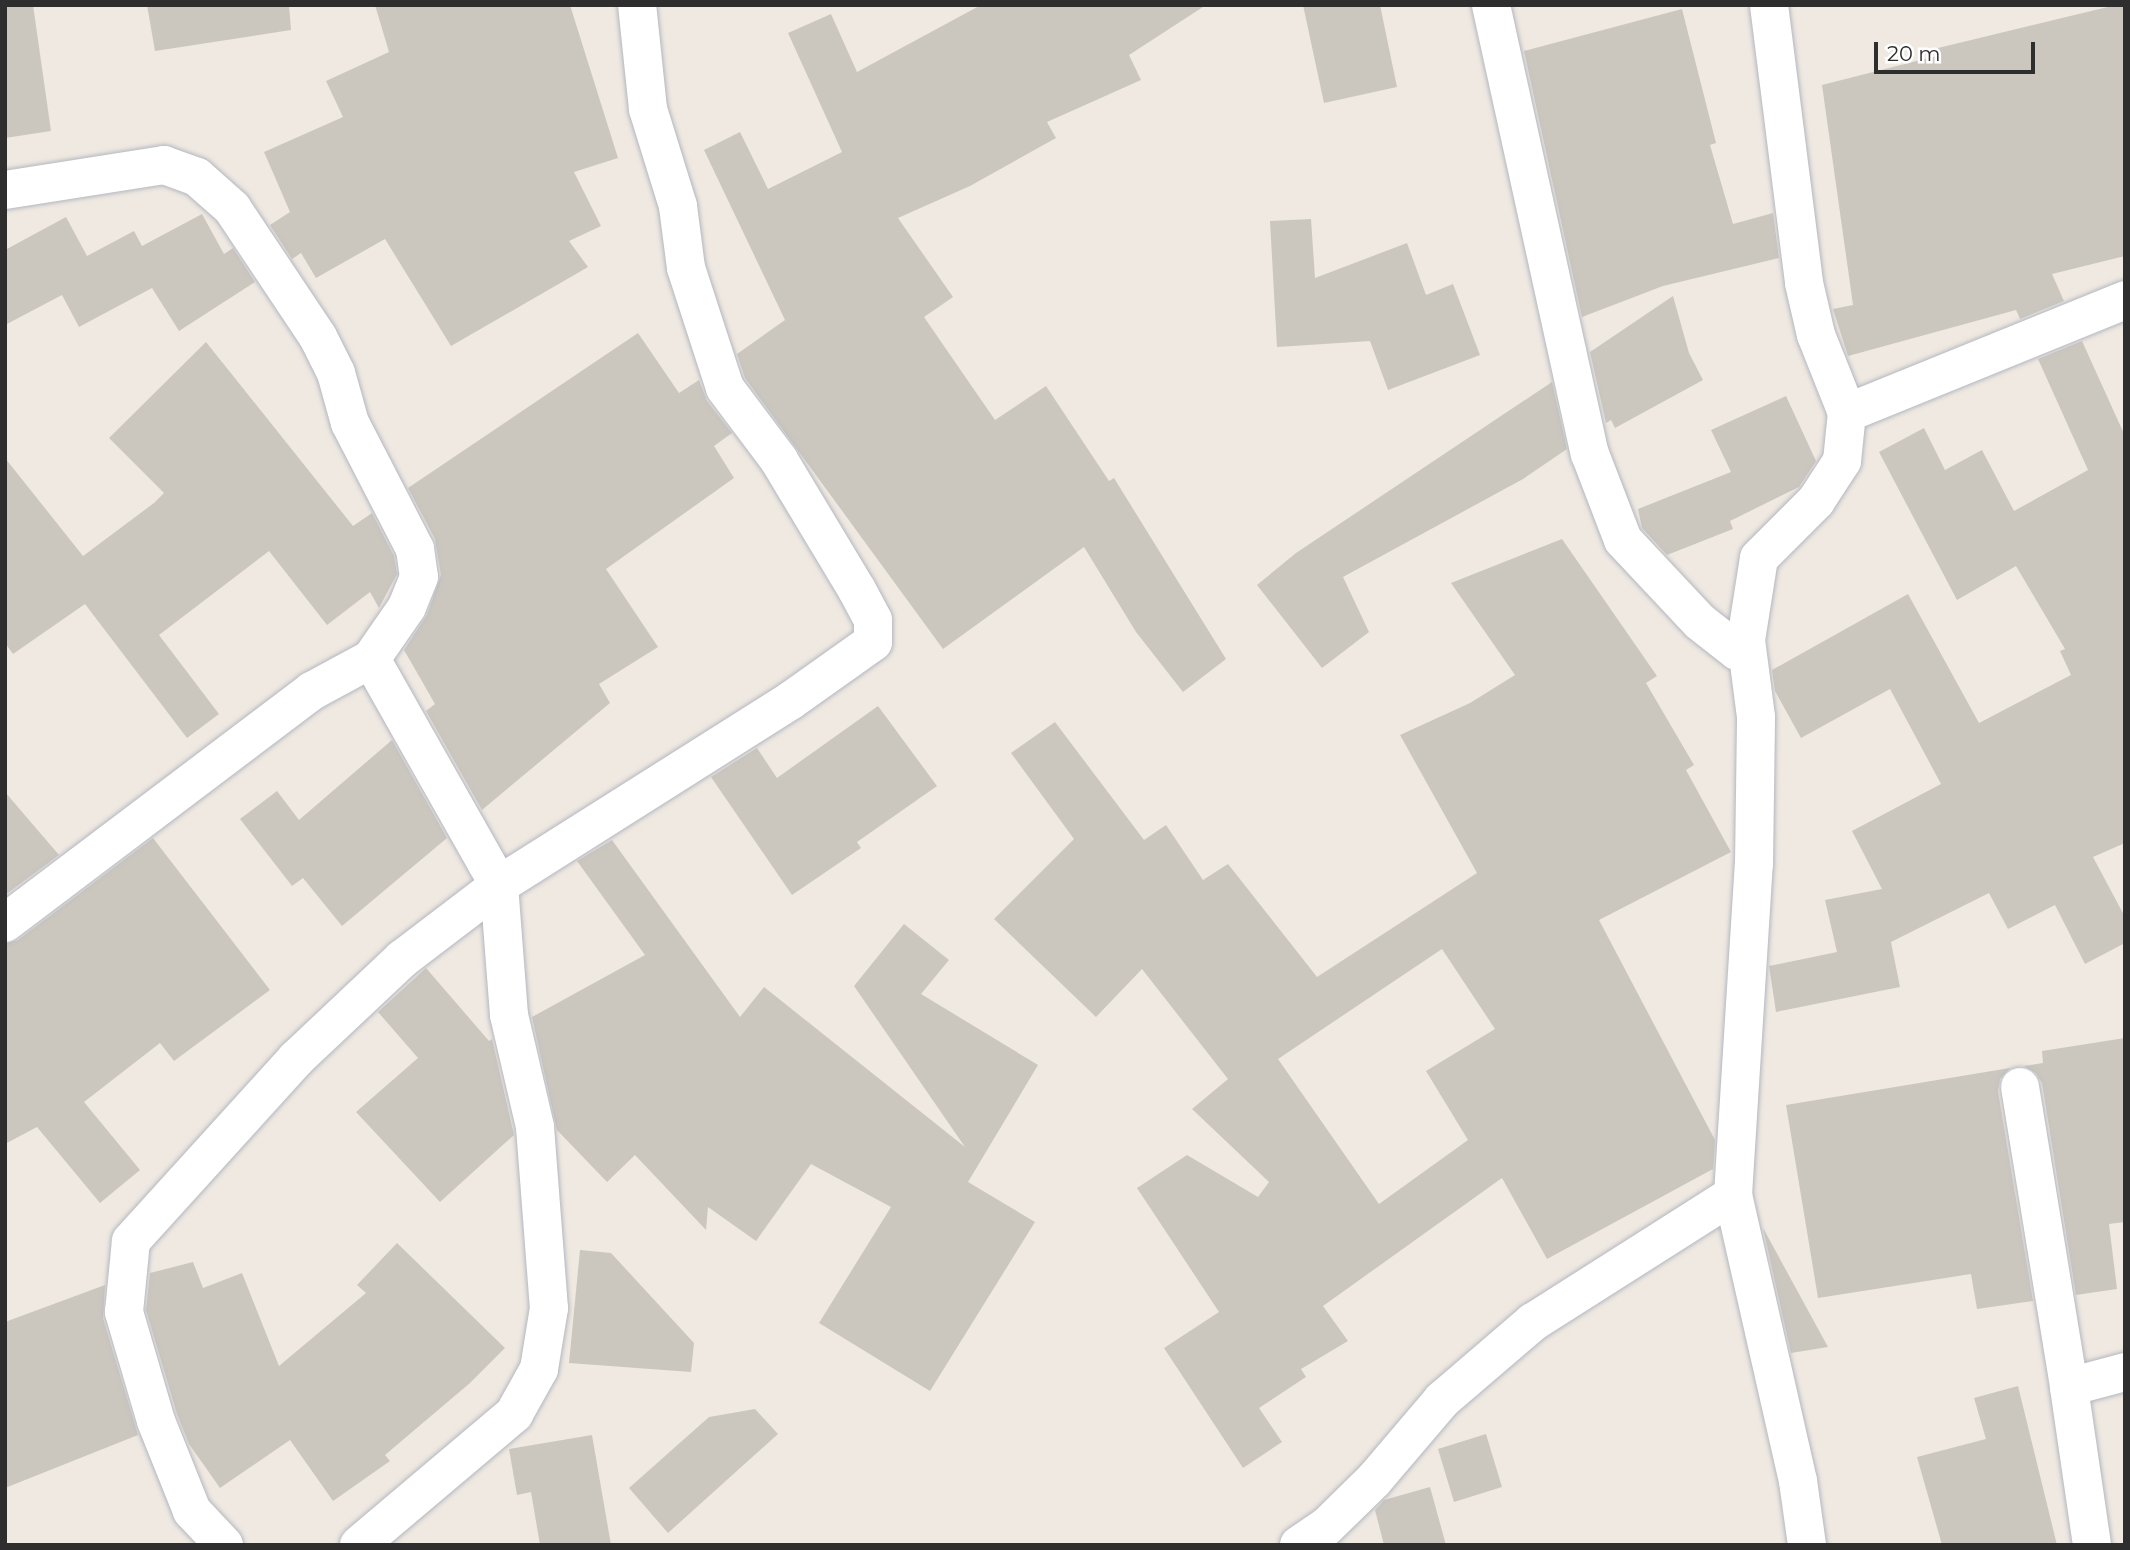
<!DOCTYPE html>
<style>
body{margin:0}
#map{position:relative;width:2130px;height:1550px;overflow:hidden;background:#efe9e1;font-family:Montserrat,sans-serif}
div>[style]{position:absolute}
.building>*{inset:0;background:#cbc7bf}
.roads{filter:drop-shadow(0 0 2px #b4b7c1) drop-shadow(0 0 2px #b4b7c1)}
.minor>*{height:38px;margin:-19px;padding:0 19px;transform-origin:19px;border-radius:19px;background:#fff}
span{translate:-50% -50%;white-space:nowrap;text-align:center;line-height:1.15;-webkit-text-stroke:5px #fff;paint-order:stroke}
.frame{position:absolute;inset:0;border:7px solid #2e2e2e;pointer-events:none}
.scale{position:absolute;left:1874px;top:42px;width:161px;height:32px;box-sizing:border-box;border:4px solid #2e2e2e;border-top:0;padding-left:9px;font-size:21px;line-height:24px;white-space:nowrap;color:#2e2e2e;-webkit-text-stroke:5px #fff;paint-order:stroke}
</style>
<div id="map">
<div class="building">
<i style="clip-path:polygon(5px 5px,33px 5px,51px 131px,5px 138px)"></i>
<i style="clip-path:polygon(147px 5px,289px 5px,291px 30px,155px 51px)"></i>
<i style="clip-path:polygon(375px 5px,570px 5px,618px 158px,574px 172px,601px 226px,569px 241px,588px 267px,451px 346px,385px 239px,316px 278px,301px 253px,292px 259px,270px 225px,290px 212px,264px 152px,343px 117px,326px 81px,389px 52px)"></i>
<i style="clip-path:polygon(981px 5px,1206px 5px,1129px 55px,1141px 80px,1047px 122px,1056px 138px,970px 186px,898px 218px,953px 297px,924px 317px,995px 420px,1046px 386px,1109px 481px,1114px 478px,1226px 659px,1183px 692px,1136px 632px,1084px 547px,943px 649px,745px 378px,737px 354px,785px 320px,704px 150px,740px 132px,768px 189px,842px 152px,788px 33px,831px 14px,857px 72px)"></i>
<i style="clip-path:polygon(1303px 5px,1380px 5px,1397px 87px,1324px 103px)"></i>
<i style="clip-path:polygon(2116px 5px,2125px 5px,2125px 256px,2052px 274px,2064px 301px,2020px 319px,2016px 310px,1848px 356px,1833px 309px,1853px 305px,1822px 85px,1936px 56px,1934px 49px)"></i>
<i style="clip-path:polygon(1682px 9px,1716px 143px,1710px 145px,1733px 224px,1773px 213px,1779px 258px,1663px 286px,1582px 317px,1524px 51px)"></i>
<i style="clip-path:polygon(202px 214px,224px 254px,233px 248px,255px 282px,179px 331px,152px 288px,79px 327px,62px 295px,5px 325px,5px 250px,66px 217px,87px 256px,134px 231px,142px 246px)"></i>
<i style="clip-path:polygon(1311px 219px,1315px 278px,1407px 243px,1426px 295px,1453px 284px,1480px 355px,1388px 390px,1370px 341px,1277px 347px,1270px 221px)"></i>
<i style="clip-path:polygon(1673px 296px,1689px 353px,1703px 380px,1615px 428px,1611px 420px,1606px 423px,1590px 352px)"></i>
<i style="clip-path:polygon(638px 333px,679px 393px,699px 380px,707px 401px,732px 433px,714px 446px,734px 478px,606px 569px,658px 647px,599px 684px,610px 703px,482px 810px,426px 711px,435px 704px,404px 650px,427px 615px,441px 575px,435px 539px,408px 488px)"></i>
<i style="clip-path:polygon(2082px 341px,2125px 436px,2125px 843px,2093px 857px,2125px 917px,2125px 943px,2085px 964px,2055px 905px,2008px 929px,1989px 893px,1891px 942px,1900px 987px,1776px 1012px,1769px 966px,1837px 952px,1825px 900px,1882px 889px,1852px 831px,1941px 784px,1890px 689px,1801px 738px,1775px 691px,1772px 670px,1908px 594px,1979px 723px,2071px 675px,2060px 651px,2065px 649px,2016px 566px,1957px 600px,1879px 452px,1924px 428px,1945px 470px,1982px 450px,2014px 511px,2088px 470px,2038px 359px)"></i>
<i style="clip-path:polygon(206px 342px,353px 526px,372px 513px,394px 556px,397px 574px,379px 608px,370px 592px,327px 625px,269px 551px,159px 635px,219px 714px,187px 738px,85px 604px,13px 654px,5px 643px,5px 458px,83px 556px,75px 562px,154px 503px,164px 493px,109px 438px)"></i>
<i style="clip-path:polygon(1552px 382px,1567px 449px,1523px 479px,1343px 577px,1369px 632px,1322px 668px,1257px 585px,1296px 553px)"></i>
<i style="clip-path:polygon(1786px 396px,1816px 461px,1799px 487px,1730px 521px,1733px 529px,1667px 555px,1642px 528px,1638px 509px,1731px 472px,1711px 430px)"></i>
<i style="clip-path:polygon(evenodd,1562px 539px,1657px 676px,1646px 683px,1694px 765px,1686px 770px,1731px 852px,1599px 920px,1715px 1140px,1713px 1169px,1547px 1259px,1502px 1178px,1323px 1306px,1348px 1341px,1301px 1369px,1306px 1377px,1259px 1408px,1282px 1442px,1243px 1468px,1164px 1348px,1219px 1312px,1137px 1188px,1187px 1155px,1258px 1197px,1269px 1182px,1192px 1109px,1228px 1079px,1142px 969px,1096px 1017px,994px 919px,1074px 839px,1011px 753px,1055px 722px,1144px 840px,1166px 825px,1203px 880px,1228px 864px,1317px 977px,1477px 873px,1400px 735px,1470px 703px,1515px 675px,1451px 583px,1562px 539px,1442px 949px,1495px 1029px,1426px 1071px,1468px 1140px,1379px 1204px,1278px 1059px,1442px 949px)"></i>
<i style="clip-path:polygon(878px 706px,937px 786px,857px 842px,861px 848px,792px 895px,711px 777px,757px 748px,777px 778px)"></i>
<i style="clip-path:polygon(392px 740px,447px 838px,342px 926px,303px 878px,292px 886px,240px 819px,277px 791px,299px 820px)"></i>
<i style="clip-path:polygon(5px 792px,59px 855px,5px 895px)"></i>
<i style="clip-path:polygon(153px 838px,270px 990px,174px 1061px,160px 1043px,84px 1102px,140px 1170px,100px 1203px,37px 1127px,5px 1144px,5px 944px,18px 940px)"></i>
<i style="clip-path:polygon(612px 840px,740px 1017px,764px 987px,965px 1147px,854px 986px,904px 924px,949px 960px,921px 994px,1038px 1065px,968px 1182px,1035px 1222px,930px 1391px,819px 1323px,891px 1207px,811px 1164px,756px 1241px,708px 1207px,706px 1230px,635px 1155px,607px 1182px,557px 1130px,532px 1017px,645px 955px,577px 861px)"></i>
<i style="clip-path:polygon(426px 968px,489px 1041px,492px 1039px,514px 1135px,440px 1202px,356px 1112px,418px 1058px,378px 1012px)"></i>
<i style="clip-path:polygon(2125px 1038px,2125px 1222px,2109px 1224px,2117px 1289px,2076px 1295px,2042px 1083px,2036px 1073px,2024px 1066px,2043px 1063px,2042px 1051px)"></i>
<i style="clip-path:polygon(2010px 1068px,2000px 1079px,1998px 1091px,2033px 1301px,1977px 1309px,1971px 1274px,1818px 1298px,1786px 1105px)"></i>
<i style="clip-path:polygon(1763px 1228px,1828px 1347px,1791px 1353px)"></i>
<i style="clip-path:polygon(397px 1243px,505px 1348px,470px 1383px,385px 1455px,390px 1461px,333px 1501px,290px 1440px,220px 1488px,189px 1444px,177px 1414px,146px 1310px,150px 1273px,193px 1262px,203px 1288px,242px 1273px,279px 1366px,366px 1293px,357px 1285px)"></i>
<i style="clip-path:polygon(580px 1250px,611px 1253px,694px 1343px,691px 1372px,569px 1363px)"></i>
<i style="clip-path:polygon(105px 1285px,103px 1318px,138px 1435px,5px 1488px,5px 1322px)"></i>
<i style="clip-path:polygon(2018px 1386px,2057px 1545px,1942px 1545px,1917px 1457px,1986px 1439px,1974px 1398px)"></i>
<i style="clip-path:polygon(755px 1409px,778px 1434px,668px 1533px,629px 1488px,709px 1417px)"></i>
<i style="clip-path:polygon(1486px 1434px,1502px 1487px,1454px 1502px,1438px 1449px)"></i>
<i style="clip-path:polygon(592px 1435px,611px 1545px,540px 1545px,531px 1492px,517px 1495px,509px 1449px)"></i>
<i style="clip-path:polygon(1430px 1487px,1446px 1545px,1384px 1545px,1375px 1510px,1384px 1500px)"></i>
</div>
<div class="roads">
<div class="minor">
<i style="left:1491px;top:5px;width:460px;rotate:77.6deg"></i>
<i style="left:1590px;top:454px;width:92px;rotate:69deg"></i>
<i style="left:1623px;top:540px;width:112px;rotate:46.8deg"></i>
<i style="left:1700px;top:622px;width:47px;rotate:38.1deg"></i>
<i style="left:1737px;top:651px;width:14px;rotate:-51deg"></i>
<i style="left:1769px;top:5px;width:280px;rotate:82.8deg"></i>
<i style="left:1804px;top:283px;width:53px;rotate:77deg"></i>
<i style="left:1816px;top:335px;width:84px;rotate:68.3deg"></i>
<i style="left:5px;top:190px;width:161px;rotate:-8.9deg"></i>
<i style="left:164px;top:165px;width:35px;rotate:20deg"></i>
<i style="left:197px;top:177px;width:47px;rotate:41.5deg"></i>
<i style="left:232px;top:208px;width:155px;rotate:56.3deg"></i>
<i style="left:318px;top:337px;width:40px;rotate:63.4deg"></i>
<i style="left:336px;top:373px;width:52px;rotate:74.4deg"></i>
<i style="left:350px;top:423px;width:142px;rotate:62.7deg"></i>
<i style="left:415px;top:549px;width:28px;rotate:82deg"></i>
<i style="left:419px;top:577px;width:32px;rotate:112deg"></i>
<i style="left:407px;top:607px;width:63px;rotate:124.7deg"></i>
<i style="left:371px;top:659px;width:260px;rotate:60.5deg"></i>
<i style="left:499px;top:885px;width:130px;rotate:85.6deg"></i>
<i style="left:509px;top:1015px;width:115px;rotate:76.9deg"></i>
<i style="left:535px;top:1127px;width:182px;rotate:85.6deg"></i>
<i style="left:549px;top:1308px;width:62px;rotate:99.3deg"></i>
<i style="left:539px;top:1369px;width:51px;rotate:119.1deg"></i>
<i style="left:514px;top:1414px;width:203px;rotate:139.8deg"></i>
<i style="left:5px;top:923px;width:385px;rotate:-37.1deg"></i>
<i style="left:312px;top:691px;width:67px;rotate:-28.5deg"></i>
<i style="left:2020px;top:1087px;width:304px;rotate:80.7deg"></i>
<i style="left:1733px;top:1195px;width:293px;rotate:77.2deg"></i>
<i style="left:1798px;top:1481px;width:65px;rotate:82deg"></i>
<i style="left:224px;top:1545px;width:47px;rotate:-133.3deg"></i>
<i style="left:192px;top:1511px;width:97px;rotate:-111.8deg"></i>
<i style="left:156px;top:1421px;width:114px;rotate:-106.4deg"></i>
<i style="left:124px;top:1312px;width:71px;rotate:-84.4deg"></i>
<i style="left:131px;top:1241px;width:246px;rotate:-47.8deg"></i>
<i style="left:296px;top:1059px;width:146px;rotate:-43.3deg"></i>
<i style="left:402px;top:959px;width:122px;rotate:-37.3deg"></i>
<i style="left:499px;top:885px;width:344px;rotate:-32.3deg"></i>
<i style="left:790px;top:701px;width:102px;rotate:-35.4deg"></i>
<i style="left:873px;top:642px;width:22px;rotate:-90deg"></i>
<i style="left:873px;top:620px;width:34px;rotate:-118deg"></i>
<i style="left:857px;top:590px;width:152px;rotate:-121deg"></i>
<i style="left:779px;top:460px;width:90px;rotate:-126.9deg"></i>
<i style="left:725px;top:388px;width:126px;rotate:-108deg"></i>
<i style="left:686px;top:268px;width:63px;rotate:-97.4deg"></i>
<i style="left:678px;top:206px;width:102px;rotate:-107.2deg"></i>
<i style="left:648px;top:109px;width:105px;rotate:-96deg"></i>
<i style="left:1299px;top:1545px;width:32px;rotate:-34deg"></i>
<i style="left:1326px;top:1527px;width:67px;rotate:-44.4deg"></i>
<i style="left:1374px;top:1480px;width:105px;rotate:-49.6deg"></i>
<i style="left:1442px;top:1400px;width:120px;rotate:-40.6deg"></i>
<i style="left:1533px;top:1322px;width:237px;rotate:-32.4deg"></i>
<i style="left:1733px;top:1195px;width:332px;rotate:-86.4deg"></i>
<i style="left:1754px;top:864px;width:147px;rotate:-89.2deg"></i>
<i style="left:1756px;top:717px;width:78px;rotate:-97.4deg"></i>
<i style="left:1746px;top:640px;width:83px;rotate:-81deg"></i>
<i style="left:1759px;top:558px;width:81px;rotate:-45deg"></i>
<i style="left:1816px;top:501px;width:48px;rotate:-57deg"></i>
<i style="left:1842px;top:461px;width:48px;rotate:-84.1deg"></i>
<i style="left:1847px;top:413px;width:300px;rotate:-22.1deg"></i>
<i style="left:2092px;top:1545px;width:160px;rotate:-98.3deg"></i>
<i style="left:2069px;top:1387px;width:58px;rotate:-15deg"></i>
</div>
</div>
<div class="frame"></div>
<div class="scale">20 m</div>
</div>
